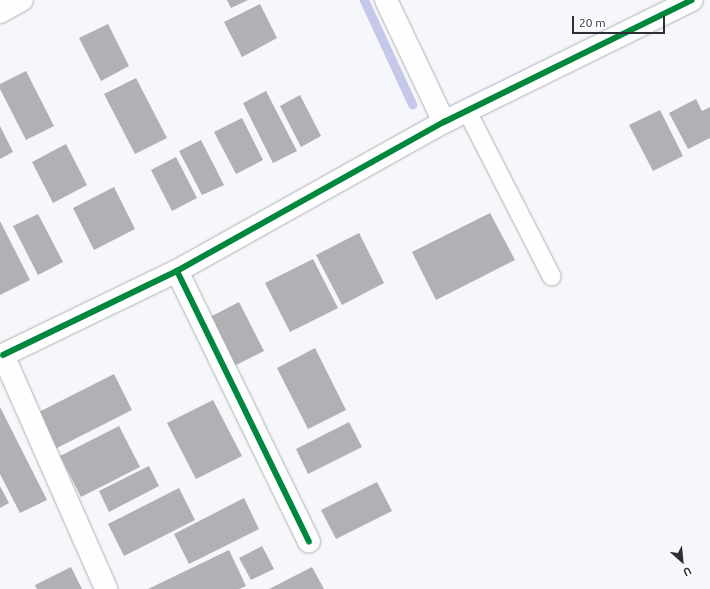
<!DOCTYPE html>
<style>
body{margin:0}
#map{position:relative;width:710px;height:589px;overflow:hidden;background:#f6f7fb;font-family:Ubuntu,sans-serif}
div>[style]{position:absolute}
.stream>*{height:9px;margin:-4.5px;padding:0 4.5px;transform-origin:4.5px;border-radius:4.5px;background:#c6c8e9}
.building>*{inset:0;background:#b0b0b5}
.roads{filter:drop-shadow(0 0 1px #afb0b4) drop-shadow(0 0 1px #afb0b4)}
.lane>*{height:18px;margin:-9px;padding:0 9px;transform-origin:9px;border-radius:9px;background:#fefefe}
.street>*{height:22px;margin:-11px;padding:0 11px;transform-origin:11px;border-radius:11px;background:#fefefe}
.secondary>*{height:22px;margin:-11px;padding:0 11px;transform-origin:11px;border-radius:11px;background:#fefefe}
.cycleway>*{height:6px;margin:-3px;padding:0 3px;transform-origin:3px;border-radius:3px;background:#00873e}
span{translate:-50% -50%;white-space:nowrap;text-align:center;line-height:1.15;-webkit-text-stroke:4px #fff;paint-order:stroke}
.north{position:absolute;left:662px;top:541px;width:40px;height:40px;-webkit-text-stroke:3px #fff;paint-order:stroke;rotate:153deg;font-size:11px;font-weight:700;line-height:16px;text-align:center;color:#2e2f35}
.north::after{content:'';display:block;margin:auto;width:14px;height:18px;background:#2e2f35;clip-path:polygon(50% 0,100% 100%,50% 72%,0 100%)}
.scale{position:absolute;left:572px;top:16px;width:93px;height:18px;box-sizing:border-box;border:2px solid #2e2f35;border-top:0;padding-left:5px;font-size:12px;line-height:14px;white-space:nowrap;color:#2e2f35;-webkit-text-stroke:3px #fff;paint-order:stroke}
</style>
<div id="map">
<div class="stream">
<i style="left:364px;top:0;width:115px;rotate:65.2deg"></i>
</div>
<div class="building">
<i style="clip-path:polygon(227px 0,248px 0,231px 8px)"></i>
<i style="clip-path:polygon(260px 4px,277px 38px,242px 57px,224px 22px)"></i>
<i style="clip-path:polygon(108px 24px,129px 66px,101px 81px,79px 38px)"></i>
<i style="clip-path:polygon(26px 71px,54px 126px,26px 140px,0 89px,0 84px)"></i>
<i style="clip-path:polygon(136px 78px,167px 138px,135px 154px,104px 94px)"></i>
<i style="clip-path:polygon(266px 91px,297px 151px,273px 163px,243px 103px)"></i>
<i style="clip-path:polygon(300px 95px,321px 136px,301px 147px,280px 106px)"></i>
<i style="clip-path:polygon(696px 99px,702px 111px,710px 107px,710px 138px,688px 149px,669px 113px)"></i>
<i style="clip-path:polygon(660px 110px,683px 156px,653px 171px,629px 125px)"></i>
<i style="clip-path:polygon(242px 118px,263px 160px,236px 174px,214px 132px)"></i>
<i style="clip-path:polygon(0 126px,13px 152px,0 159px)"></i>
<i style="clip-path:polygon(201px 140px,224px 185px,202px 195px,179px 151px)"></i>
<i style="clip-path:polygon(66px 144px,87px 185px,53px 203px,32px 162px)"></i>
<i style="clip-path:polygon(176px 157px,197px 198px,172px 211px,151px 170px)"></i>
<i style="clip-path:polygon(114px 187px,135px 229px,94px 250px,73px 208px)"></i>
<i style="clip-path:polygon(490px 213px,515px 260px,436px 300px,412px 252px)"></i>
<i style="clip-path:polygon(38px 214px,63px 262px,38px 275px,13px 226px)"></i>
<i style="clip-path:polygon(0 221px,30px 280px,0 295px)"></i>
<i style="clip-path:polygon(359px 233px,384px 283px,342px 305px,316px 255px)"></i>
<i style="clip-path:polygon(313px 259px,338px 308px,290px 332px,265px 283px)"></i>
<i style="clip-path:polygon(239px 302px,264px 351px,234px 366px,210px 317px)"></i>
<i style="clip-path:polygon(315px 348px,346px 410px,308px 429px,277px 368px)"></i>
<i style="clip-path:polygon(114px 374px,132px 410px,55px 449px,37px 413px)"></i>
<i style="clip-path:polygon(213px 400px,242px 456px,196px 479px,167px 423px)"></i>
<i style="clip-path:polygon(0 407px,47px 500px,20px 513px,0 474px)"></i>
<i style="clip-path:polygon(349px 422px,362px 447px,308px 474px,296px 449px)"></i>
<i style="clip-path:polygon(119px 426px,140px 467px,81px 497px,60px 456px)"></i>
<i style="clip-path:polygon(149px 466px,159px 486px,109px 512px,99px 491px)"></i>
<i style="clip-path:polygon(377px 482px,392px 511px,336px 539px,321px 510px)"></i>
<i style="clip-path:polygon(0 486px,9px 503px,0 508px)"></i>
<i style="clip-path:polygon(179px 488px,195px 520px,124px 556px,108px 524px)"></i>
<i style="clip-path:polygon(244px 498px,259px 529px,189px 564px,174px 534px)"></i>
<i style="clip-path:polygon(262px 546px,274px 569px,251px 580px,239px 558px)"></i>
<i style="clip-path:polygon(229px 550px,246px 586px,239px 589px,148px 589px)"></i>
<i style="clip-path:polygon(71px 567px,82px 589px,37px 589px,35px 585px)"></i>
<i style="clip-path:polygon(312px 567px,324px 589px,269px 589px)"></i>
</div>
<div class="roads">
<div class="lane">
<i style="left:467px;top:111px;width:186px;rotate:62.9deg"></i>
</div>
<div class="street">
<i style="left:386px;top:0;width:135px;rotate:64.6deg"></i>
<i style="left:0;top:12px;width:25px;rotate:-29deg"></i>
<i style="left:177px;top:271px;width:301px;rotate:64deg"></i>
<i style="left:3px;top:355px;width:193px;rotate:-25.8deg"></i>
<i style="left:177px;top:271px;width:306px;rotate:-29.2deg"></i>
<i style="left:444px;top:122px;width:276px;rotate:-26.2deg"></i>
</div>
<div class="secondary">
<i style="left:0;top:357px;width:4px;rotate:-34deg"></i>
<i style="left:3px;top:355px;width:256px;rotate:66.2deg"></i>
</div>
</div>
<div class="cycleway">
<i style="left:177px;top:271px;width:301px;rotate:64deg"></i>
<i style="left:3px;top:355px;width:193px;rotate:-25.8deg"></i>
<i style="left:177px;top:271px;width:306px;rotate:-29.2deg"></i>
<i style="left:444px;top:122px;width:276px;rotate:-26.2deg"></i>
</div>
<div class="north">U</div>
<div class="scale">20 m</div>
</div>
